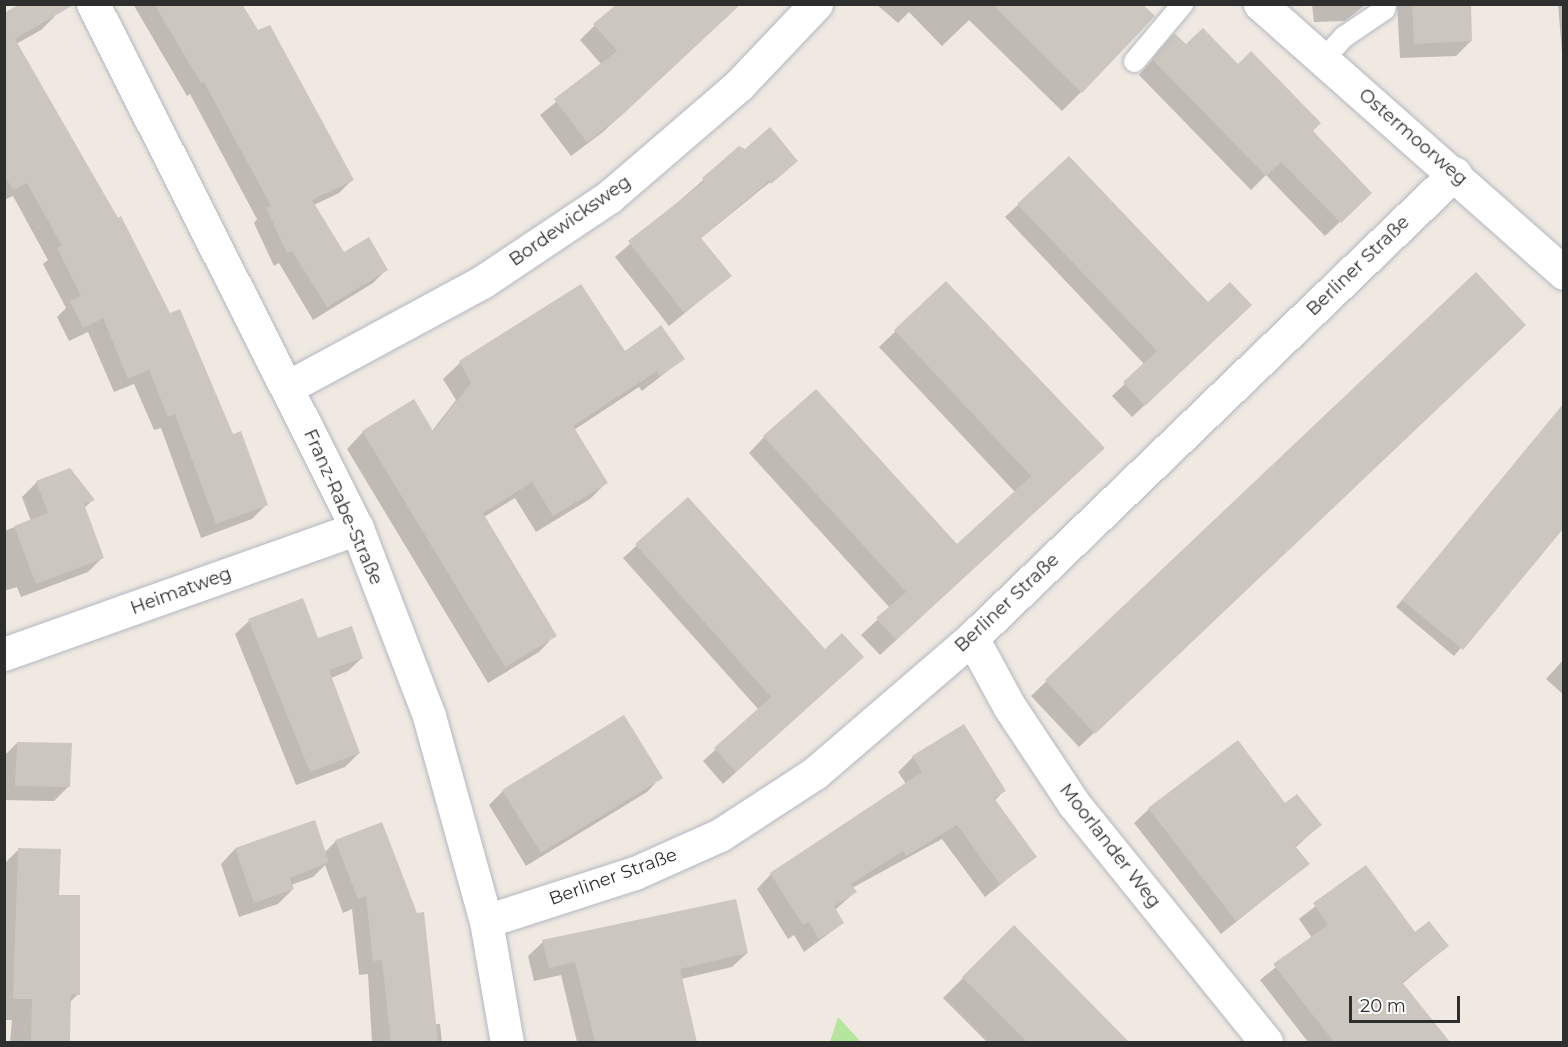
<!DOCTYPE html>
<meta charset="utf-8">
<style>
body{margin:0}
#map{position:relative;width:1568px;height:1047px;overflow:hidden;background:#efe9e1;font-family:Montserrat,sans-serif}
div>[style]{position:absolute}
.green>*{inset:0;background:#b6e59e}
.shadow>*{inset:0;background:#0003}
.building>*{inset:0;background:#cbc7bf}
.roads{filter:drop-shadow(0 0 2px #b4b7c1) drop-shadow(0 0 2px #b4b7c1)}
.service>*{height:21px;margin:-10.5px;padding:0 10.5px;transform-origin:10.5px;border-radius:10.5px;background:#fff}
.minor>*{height:33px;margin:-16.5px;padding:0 16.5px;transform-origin:16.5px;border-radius:16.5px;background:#fff}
span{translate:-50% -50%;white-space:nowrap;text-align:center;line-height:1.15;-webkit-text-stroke:4.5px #fff;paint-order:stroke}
.street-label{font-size:18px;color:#2e2e2e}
.frame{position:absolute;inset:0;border:6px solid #2e2e2e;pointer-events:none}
.scale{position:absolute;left:1349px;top:996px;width:111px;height:27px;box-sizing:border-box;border:3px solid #2e2e2e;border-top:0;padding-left:8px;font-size:18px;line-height:21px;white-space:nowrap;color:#2e2e2e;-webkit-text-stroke:4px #fff;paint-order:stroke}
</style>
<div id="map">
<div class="green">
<i style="clip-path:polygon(838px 1017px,861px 1042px,830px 1042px)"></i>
</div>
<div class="shadow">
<i style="clip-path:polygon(49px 4px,55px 16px,41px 30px,16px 44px,232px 436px,266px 505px,252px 519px,201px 538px,161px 428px,154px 430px,134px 384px,114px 392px,88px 332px,69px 341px,57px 317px,66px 308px,43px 264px,48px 260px,13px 196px,4px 200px,4px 15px)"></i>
<i style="clip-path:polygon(133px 4px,212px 4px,353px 179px,339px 193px,314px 205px,343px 254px,386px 270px,373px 283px,313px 320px,279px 263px,274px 266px,254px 223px,257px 219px,190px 94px,187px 96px)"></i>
<i style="clip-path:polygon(876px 4px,1140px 4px,1081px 92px,1062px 111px,969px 20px,942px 46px,909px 12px,898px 23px)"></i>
<i style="clip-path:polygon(1312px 4px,1365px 4px,1365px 5px,1345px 21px,1314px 22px)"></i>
<i style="clip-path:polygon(1397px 4px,1469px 4px,1471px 41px,1456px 56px,1400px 58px)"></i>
<i style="clip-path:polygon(1558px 4px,1564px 4px,1564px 52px,1562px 52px)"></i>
<i style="clip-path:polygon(724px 19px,603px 132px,571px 156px,540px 115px,602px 65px,580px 40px,595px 25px)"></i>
<i style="clip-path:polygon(1174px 36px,1186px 46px,1238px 66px,1311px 131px,1370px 193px,1325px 236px,1266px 175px,1251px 190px,1139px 75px)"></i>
<i style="clip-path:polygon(740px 148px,796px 161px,700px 239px,730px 276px,669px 326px,615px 257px)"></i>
<i style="clip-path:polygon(1018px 205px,1208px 304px,1238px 318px,1132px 417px,1112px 396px,1145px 365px,1005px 217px)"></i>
<i style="clip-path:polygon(1476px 274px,1510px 339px,1079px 747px,1031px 696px)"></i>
<i style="clip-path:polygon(946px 283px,1087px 464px,880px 655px,861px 635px,890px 608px,749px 453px,764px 437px,957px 546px,1015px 492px,879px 347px)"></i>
<i style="clip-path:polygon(580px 287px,624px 353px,683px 359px,642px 391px,639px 387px,574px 430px,606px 483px,590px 499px,536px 532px,515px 498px,484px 517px,555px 635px,539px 652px,488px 683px,347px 449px,363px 432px,432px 431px,456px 400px,443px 379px,460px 363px)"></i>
<i style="clip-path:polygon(1551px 421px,1564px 431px,1564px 526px,1454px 656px,1396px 607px)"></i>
<i style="clip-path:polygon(37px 482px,93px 500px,84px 508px,103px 557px,88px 572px,21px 597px,17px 587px,4px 591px,4px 531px,31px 521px,22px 497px)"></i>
<i style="clip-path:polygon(688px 499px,825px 651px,849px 669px,723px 784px,703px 761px,759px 710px,623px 558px)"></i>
<i style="clip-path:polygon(249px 621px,317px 640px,362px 658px,348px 671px,331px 678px,359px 753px,345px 767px,296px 785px,235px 634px)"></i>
<i style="clip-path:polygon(1564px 659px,1564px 695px,1546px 679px)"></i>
<i style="clip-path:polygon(17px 743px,69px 786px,54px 801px,4px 800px,4px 756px)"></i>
<i style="clip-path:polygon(913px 757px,1004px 791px,994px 801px,1035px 857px,985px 897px,942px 839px,852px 888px,855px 892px,835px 910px,843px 923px,804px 952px,794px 935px,788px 939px,757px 889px,771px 874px,906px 784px,898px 772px)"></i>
<i style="clip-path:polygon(661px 777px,647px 792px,526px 866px,489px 805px,503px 791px)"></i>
<i style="clip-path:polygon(1285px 805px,1320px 825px,1295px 848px,1308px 864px,1221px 934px,1134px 823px,1149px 809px)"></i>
<i style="clip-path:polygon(381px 824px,435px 1024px,440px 1024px,442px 1042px,372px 1042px,368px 974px,359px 975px,352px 909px,343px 913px,325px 865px,313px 877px,291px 885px,293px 889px,278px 904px,239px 917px,221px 864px,235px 849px,324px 853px,336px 841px)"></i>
<i style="clip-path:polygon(19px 849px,58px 896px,78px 994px,69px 1003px,68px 1042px,10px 1042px,12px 1020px,4px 1020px,4px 864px)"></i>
<i style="clip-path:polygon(1366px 867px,1415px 934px,1447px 946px,1402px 984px,1448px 1042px,1308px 1042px,1260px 980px,1312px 938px,1299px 919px)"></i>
<i style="clip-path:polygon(1014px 927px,1127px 1042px,987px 1042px,943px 998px)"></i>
<i style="clip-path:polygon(543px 942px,747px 953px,732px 967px,681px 979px,695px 1042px,577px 1042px,561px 975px,534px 981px,528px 956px)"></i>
</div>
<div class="building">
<i style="clip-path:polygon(20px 4px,75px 4px,15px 39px,118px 218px,121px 216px,170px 313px,180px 309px,233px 434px,241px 431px,268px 505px,216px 524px,175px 414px,168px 417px,149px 370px,128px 379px,103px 318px,83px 328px,70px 301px,81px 296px,57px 248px,62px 246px,27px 183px,13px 190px,4px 175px,4px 13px)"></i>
<i style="clip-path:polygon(154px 4px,242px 4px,258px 30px,270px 25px,354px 180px,312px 200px,344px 252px,369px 237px,388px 270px,327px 307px,292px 251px,287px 253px,266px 208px,271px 206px,204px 82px,201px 83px)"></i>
<i style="clip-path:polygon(617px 4px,741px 4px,620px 117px,587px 142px,554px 99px,617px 51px,593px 24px)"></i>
<i style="clip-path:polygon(992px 4px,1142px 4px,1155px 16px,1082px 93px)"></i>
<i style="clip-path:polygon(1412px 4px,1471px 4px,1472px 41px,1414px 44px)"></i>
<i style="clip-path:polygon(1203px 28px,1238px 64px,1251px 51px,1321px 123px,1313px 131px,1372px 193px,1341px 223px,1281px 162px,1266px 176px,1152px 59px,1174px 33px,1186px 44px)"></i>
<i style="clip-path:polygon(770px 127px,798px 161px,771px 184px,769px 181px,701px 238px,732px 276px,684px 313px,628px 241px,705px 181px,702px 178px,739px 146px,745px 149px)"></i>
<i style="clip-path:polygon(1069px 156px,1208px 302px,1230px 282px,1252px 305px,1145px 406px,1123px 382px,1157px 351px,1017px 204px)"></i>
<i style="clip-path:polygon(1476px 272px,1526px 325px,1095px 734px,1045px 680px)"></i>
<i style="clip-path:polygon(946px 281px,1105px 448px,896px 640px,876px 618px,906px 592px,763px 436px,816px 389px,957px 544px,1031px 476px,894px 330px)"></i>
<i style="clip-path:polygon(581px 284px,625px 351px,661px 325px,685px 359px,660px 376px,657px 371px,573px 426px,608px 483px,553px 516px,532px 482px,483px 513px,557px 636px,505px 667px,362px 431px,414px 399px,433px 431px,471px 383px,459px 361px)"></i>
<i style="clip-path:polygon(1563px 404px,1563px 529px,1463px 650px,1402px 600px)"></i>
<i style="clip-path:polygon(70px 468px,95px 500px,84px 504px,104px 558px,36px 584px,14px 526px,48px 513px,36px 481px)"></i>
<i style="clip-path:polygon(688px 497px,825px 649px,842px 633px,864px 657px,736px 772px,714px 748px,771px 697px,635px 544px)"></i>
<i style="clip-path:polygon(303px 598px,318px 638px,352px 626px,363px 658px,329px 670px,360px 753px,310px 772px,248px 619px)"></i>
<i style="clip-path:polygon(624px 715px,663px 778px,541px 853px,502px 790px)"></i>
<i style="clip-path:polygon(964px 724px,1006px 791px,994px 798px,1037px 857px,1000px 884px,957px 825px,906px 856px,903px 851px,851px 884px,857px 892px,834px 906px,844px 923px,819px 939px,809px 922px,803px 925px,770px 873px,922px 772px,912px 756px)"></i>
<i style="clip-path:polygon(1238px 740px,1285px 803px,1297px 794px,1322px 825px,1295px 846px,1310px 864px,1236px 921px,1148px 808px)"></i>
<i style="clip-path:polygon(17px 742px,72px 743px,70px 787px,15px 786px)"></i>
<i style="clip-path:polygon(315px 820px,329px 862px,290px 878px,294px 889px,254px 903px,235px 848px)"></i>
<i style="clip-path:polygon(382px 822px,417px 913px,424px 912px,438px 1042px,391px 1042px,382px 960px,373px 961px,366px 896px,358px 899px,335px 840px)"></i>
<i style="clip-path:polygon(18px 848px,61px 849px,59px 895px,80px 895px,80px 995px,71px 994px,70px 1042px,31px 1042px,32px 999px,13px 999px)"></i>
<i style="clip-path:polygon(1366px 865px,1415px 932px,1429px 921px,1449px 946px,1402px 982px,1450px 1042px,1334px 1042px,1273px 964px,1328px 925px,1313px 903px)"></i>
<i style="clip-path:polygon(736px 899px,748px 953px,680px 969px,697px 1042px,595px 1042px,575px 962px,549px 968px,542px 940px)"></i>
<i style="clip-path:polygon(1014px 925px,1129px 1042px,1027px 1042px,962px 977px)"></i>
</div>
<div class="roads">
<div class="service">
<i style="left:1323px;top:59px;width:31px;rotate:-48deg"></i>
<i style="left:1344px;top:36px;width:48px;rotate:-34deg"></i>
<i style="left:1384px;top:9px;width:5px;rotate:-79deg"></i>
<i style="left:1134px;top:61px;width:75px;rotate:-49.9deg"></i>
</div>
<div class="minor">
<i style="left:93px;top:4px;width:587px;rotate:63.26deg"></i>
<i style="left:357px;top:528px;width:201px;rotate:69deg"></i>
<i style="left:429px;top:716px;width:213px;rotate:74.5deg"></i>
<i style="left:486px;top:921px;width:123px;rotate:80.2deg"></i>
<i style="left:1260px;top:4px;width:406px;rotate:41.5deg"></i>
<i style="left:288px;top:387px;width:221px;rotate:-28.4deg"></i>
<i style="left:482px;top:282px;width:153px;rotate:-33.8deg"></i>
<i style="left:609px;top:197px;width:172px;rotate:-40.7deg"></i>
<i style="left:739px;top:85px;width:112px;rotate:-46.5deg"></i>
<i style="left:972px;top:638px;width:77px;rotate:61.4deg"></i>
<i style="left:1009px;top:706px;width:118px;rotate:56.4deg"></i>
<i style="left:1074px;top:804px;width:306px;rotate:51.1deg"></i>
<i style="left:4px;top:654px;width:375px;rotate:-19.6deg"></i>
<i style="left:486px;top:921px;width:157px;rotate:-17.9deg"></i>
<i style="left:635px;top:873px;width:93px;rotate:-24.1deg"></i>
<i style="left:720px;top:835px;width:113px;rotate:-33.1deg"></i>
<i style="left:815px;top:773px;width:207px;rotate:-40.7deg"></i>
<i style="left:972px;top:638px;width:670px;rotate:-43.91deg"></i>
</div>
</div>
<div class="street-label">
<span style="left:1413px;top:137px;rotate:41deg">Ostermoorweg</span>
<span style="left:570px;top:221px;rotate:-35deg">Bordewicksweg</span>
<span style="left:1358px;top:266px;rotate:-44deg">Berliner Straße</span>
<span style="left:343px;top:507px;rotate:66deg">Franz-Rabe-Straße</span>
<span style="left:181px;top:591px;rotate:-20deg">Heimatweg</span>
<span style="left:1007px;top:603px;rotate:-43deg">Berliner Straße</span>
<span style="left:1110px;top:846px;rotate:52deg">Moorlander Weg</span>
<span style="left:613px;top:877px;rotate:-20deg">Berliner Straße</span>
</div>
<div class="frame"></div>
<div class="scale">20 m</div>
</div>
